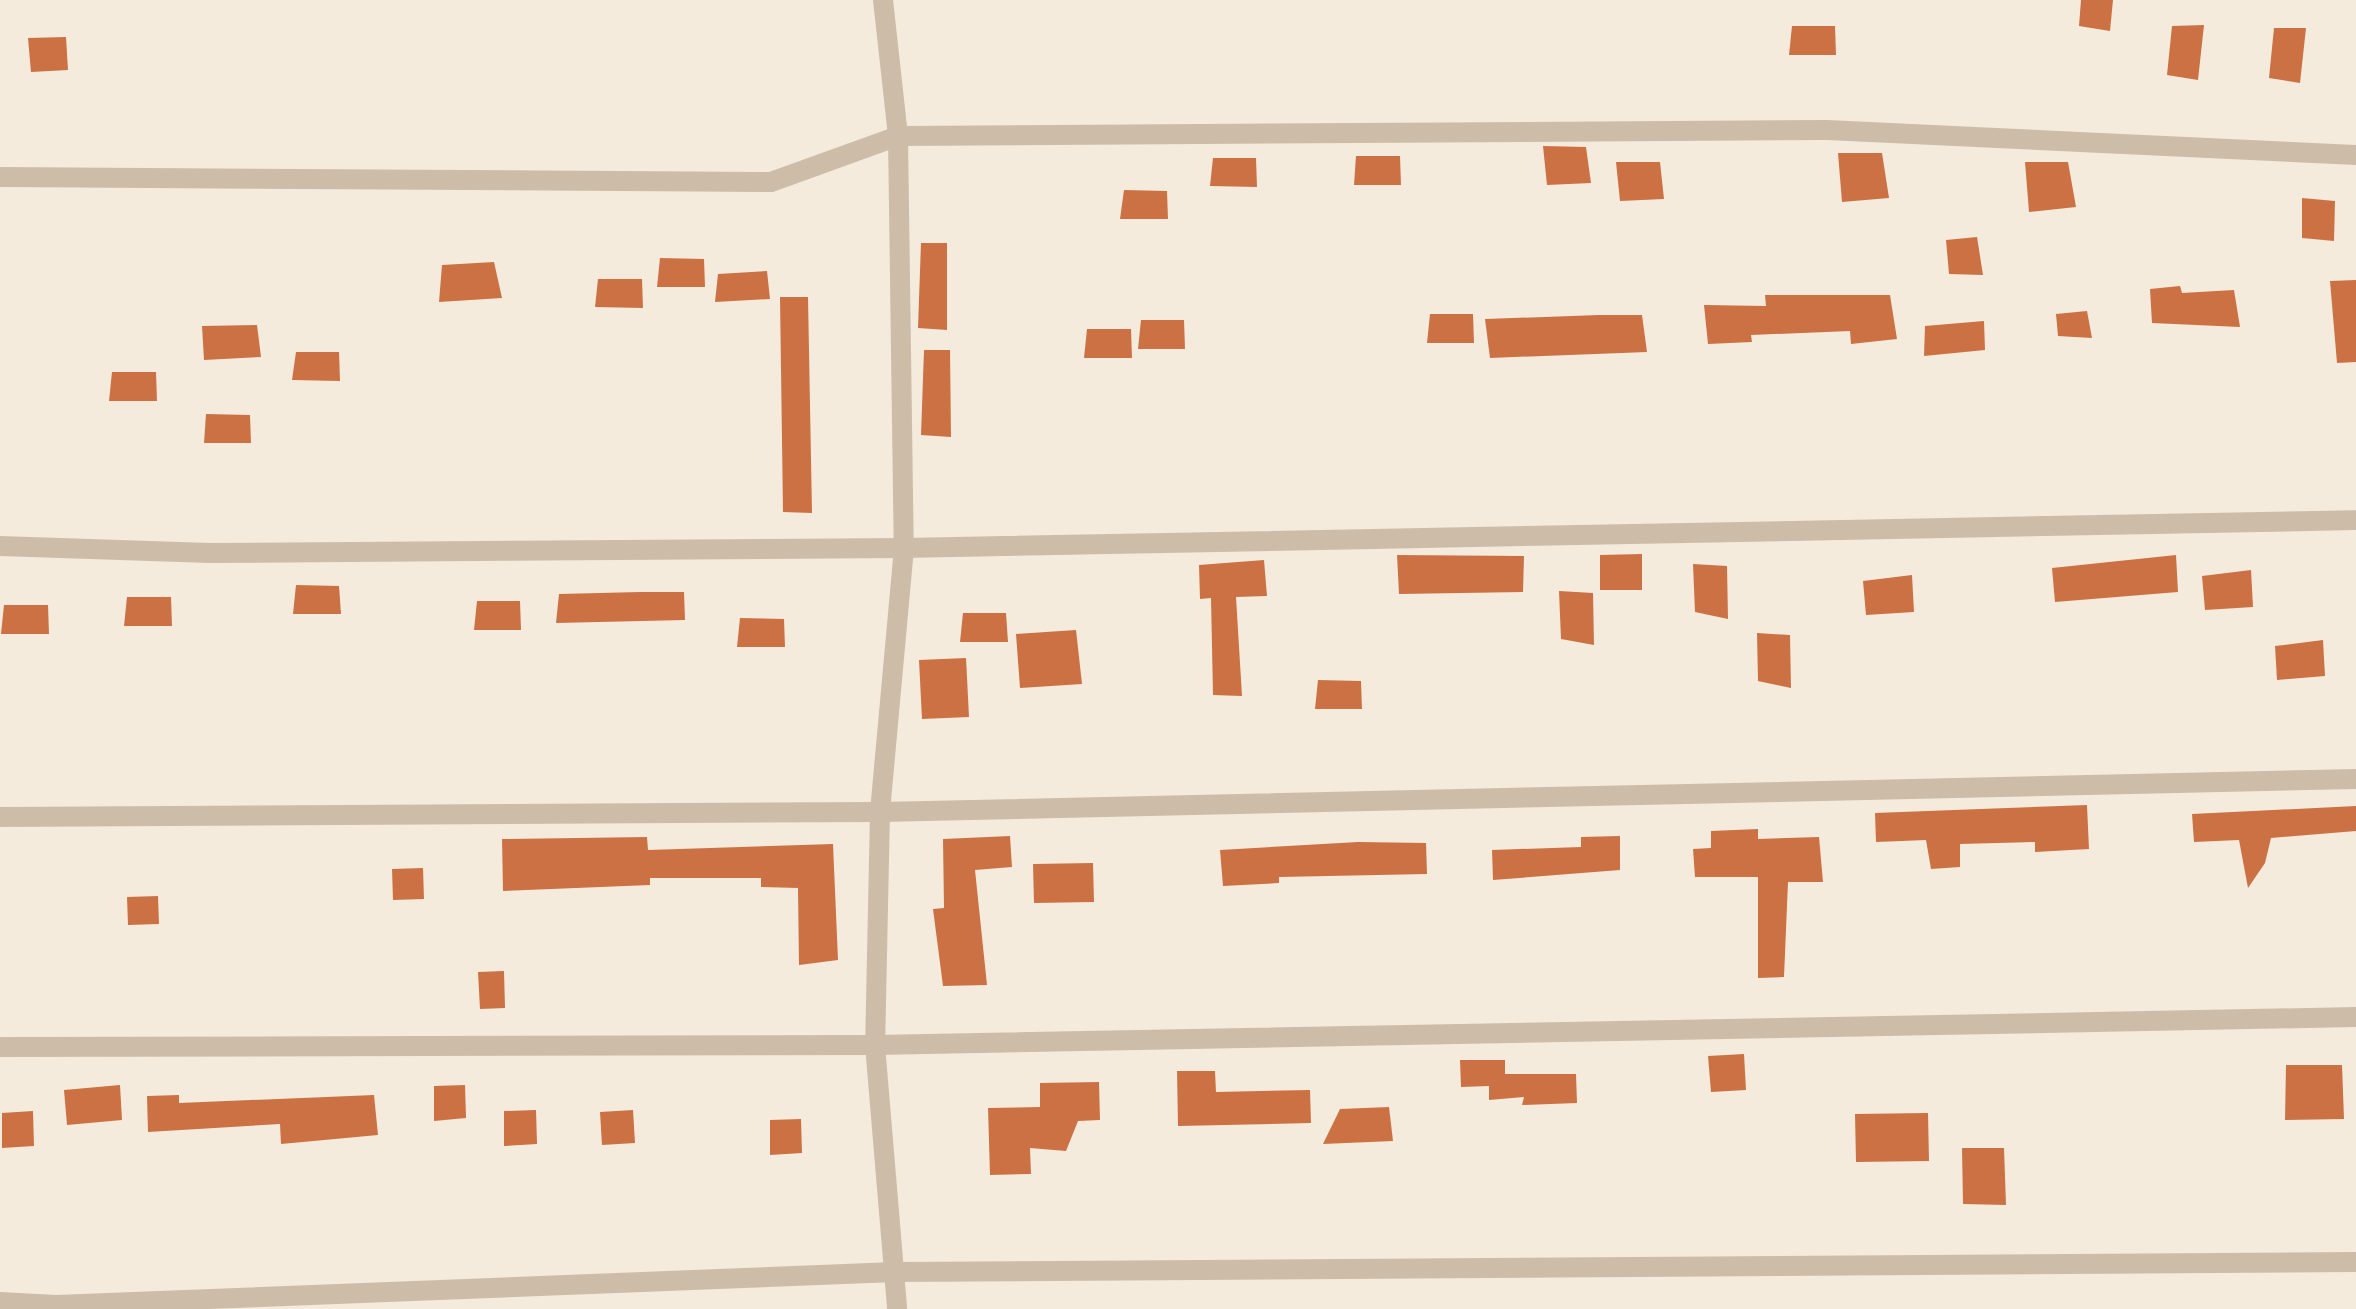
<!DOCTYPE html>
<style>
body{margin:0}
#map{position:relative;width:2356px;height:1309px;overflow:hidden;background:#f4ebdd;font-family:Barlow,sans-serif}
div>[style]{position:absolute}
.building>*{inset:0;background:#cc7143}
.minor>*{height:20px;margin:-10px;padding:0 10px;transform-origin:10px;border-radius:10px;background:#cdbda8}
span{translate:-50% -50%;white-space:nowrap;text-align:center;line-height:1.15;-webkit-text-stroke:7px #fbf5ea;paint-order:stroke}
</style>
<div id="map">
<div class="building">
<i style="clip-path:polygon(2081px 0,2113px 0,2110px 31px,2079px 26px)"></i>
<i style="clip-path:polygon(2204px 25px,2198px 80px,2167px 75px,2172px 26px)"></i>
<i style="clip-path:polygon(1792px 26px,1835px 26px,1836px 55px,1789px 55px)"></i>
<i style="clip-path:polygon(2274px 28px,2306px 28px,2300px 83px,2269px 78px)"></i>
<i style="clip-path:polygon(66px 37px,68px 70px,31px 72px,28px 38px)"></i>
<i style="clip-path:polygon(1543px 146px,1586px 147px,1591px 183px,1547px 185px)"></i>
<i style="clip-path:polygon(1838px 153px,1882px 153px,1889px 198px,1842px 202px)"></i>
<i style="clip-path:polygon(1356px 156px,1400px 156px,1401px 185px,1354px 185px)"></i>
<i style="clip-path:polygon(1213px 158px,1256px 158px,1257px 187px,1210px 186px)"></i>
<i style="clip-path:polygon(1616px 162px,1660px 162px,1664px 199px,1620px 201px)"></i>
<i style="clip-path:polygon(2025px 162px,2068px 162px,2076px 207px,2029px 212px)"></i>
<i style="clip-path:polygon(1124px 190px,1167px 191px,1168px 219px,1120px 219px)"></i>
<i style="clip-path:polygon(2302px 198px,2335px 201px,2334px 241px,2302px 238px)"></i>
<i style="clip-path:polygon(1977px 237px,1983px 275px,1949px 274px,1946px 240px)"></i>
<i style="clip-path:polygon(921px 243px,947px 243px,947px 330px,918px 328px)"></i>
<i style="clip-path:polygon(660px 258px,704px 259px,705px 287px,657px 287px)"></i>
<i style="clip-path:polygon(494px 262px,502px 298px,439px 302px,442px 265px)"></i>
<i style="clip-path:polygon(767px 271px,770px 299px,715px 302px,718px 274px)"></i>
<i style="clip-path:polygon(598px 279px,642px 279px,643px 308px,595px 307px)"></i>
<i style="clip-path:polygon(2356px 280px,2356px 362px,2337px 363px,2330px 281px)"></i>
<i style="clip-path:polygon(2180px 286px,2182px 293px,2234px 290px,2240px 327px,2152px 323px,2150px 289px)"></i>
<i style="clip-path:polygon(1765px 295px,1890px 295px,1897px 339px,1851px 344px,1850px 331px,1751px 335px,1752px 342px,1708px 344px,1704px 305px,1766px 306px)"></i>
<i style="clip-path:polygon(780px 297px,808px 297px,812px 513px,783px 512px)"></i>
<i style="clip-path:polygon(2087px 311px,2092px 338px,2058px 336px,2056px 314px)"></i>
<i style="clip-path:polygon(1430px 314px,1473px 314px,1474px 343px,1427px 343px)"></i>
<i style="clip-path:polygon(1599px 315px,1642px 315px,1647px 352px,1490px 358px,1485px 319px)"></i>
<i style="clip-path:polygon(1141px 320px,1184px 320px,1185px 349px,1138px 349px)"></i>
<i style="clip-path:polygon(1984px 321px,1985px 350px,1924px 356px,1925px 326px)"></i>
<i style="clip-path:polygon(257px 325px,261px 357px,204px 360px,202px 326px)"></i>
<i style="clip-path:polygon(1087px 329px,1131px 329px,1132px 358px,1084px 358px)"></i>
<i style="clip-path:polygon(924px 350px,950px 350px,951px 437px,921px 435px)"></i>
<i style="clip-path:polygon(296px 352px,339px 352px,340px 381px,292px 380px)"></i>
<i style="clip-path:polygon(112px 372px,156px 372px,157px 401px,109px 401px)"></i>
<i style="clip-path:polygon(206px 414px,250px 415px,251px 443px,204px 443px)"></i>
<i style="clip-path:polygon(1642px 554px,1642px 590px,1600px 590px,1600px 555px)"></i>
<i style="clip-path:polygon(1397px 555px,1524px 556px,1523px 592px,1399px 594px)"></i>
<i style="clip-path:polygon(2176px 555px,2178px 592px,2055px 602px,2052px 568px)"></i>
<i style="clip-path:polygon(1264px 560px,1267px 596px,1236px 597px,1242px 696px,1213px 695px,1211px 598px,1200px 599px,1199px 565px)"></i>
<i style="clip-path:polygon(1693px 564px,1727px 566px,1728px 619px,1695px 612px)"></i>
<i style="clip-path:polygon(2251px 570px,2253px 607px,2205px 610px,2202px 576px)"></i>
<i style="clip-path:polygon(1912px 575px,1914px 612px,1866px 615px,1863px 581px)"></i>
<i style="clip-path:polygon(296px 585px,339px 586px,341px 614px,293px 614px)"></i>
<i style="clip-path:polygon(1559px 591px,1593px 593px,1594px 645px,1561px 639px)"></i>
<i style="clip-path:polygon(640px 592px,684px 592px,685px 620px,556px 623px,559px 594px)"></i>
<i style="clip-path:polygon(127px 597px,171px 597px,172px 626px,124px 626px)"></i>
<i style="clip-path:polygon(477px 601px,520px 601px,521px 630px,474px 630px)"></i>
<i style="clip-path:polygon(4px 605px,48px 605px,49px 634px,1px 634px)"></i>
<i style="clip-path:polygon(963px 613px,1006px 613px,1008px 642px,960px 642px)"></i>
<i style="clip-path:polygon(740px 618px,784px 619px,785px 647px,737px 647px)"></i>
<i style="clip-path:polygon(1076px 630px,1082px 684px,1020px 688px,1016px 634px)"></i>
<i style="clip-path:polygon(1757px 633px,1790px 635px,1791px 688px,1758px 681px)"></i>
<i style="clip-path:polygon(2323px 640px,2325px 676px,2277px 680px,2275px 646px)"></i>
<i style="clip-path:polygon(966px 658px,969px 717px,922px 719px,919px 660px)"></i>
<i style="clip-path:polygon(1318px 680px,1361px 681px,1362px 709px,1315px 709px)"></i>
<i style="clip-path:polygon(2087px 805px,2089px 849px,2035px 852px,2035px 842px,1960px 844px,1960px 867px,1931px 869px,1926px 840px,1876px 842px,1875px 813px)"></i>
<i style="clip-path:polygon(2356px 806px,2356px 831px,2271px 838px,2265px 863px,2248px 888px,2239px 840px,2194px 842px,2192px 814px)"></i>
<i style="clip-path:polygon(1758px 829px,1758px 839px,1819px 837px,1823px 882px,1788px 882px,1784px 977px,1758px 978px,1758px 877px,1695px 877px,1693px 849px,1711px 848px,1711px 831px)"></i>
<i style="clip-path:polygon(1010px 836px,1012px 867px,975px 870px,987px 985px,943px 986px,933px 909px,944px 908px,943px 839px)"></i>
<i style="clip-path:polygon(1620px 836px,1620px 870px,1493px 880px,1492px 850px,1581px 847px,1581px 837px)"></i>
<i style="clip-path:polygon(647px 837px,648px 850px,833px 844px,838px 960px,799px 965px,798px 888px,761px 887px,761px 878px,650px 878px,650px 885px,503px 891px,502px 839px)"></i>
<i style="clip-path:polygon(1358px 842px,1426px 843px,1427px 874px,1279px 877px,1279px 883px,1223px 886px,1220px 850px)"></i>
<i style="clip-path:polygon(1093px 863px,1094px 902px,1034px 903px,1033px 864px)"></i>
<i style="clip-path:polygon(423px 868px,424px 899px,393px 900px,392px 869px)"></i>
<i style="clip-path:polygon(158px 896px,159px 924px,128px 925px,127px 897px)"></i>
<i style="clip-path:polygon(504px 971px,505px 1008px,480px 1009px,478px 972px)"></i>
<i style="clip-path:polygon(1744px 1054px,1746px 1090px,1711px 1092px,1708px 1056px)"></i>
<i style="clip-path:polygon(1460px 1060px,1505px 1060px,1505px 1074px,1576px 1074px,1577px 1103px,1522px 1105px,1524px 1097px,1489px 1100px,1489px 1086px,1461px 1087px)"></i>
<i style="clip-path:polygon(2286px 1065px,2342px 1065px,2344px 1119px,2285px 1120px)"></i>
<i style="clip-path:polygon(1177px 1071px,1215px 1071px,1216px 1092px,1310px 1090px,1311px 1123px,1178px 1126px)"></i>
<i style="clip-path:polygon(1099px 1082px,1100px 1120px,1078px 1121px,1066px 1151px,1030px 1148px,1031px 1174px,990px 1175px,988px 1108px,1040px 1107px,1040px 1083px)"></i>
<i style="clip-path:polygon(120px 1085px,122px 1120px,67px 1125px,64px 1090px)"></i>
<i style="clip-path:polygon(465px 1085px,466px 1118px,434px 1121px,434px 1086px)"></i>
<i style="clip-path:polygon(179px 1095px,179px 1103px,374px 1095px,378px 1135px,281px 1144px,280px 1124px,148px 1132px,147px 1096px)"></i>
<i style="clip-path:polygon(1389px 1107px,1393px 1141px,1323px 1144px,1340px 1109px)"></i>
<i style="clip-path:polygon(536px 1110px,537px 1144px,504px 1146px,504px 1111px)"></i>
<i style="clip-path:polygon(633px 1110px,635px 1143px,602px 1145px,600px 1112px)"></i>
<i style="clip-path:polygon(33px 1111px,34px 1146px,2px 1148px,2px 1113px)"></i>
<i style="clip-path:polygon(1928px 1113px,1929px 1161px,1856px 1162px,1855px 1114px)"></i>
<i style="clip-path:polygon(801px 1119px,802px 1153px,770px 1155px,770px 1120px)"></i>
<i style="clip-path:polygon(1962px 1148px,2004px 1148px,2006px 1205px,1963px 1204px)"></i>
</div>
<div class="minor">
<i style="left:883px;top:0;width:137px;rotate:83.7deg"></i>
<i style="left:898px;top:136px;width:412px;rotate:89.2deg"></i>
<i style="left:904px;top:548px;width:265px;rotate:95.2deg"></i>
<i style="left:880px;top:812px;width:233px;rotate:91.2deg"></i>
<i style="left:875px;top:1045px;width:265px;rotate:85.2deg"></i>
<i style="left:0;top:177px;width:771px;rotate:0.37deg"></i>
<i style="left:771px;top:182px;width:135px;rotate:-19.9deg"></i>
<i style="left:898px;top:136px;width:929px;rotate:-0.37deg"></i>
<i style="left:1827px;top:130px;width:530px;rotate:2.71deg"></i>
<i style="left:0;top:546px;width:210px;rotate:1.9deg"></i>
<i style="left:210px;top:553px;width:694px;rotate:-0.41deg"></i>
<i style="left:904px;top:548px;width:1452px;rotate:-1.1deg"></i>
<i style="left:0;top:817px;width:880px;rotate:-0.33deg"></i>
<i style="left:880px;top:812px;width:1476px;rotate:-1.28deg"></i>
<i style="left:0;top:1047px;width:875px;rotate:-0.13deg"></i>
<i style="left:875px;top:1045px;width:1481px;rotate:-1.08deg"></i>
<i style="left:0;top:1302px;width:56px;rotate:3.1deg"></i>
<i style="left:56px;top:1305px;width:840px;rotate:-2.25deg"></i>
<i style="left:895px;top:1272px;width:1461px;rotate:-0.39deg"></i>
</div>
</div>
